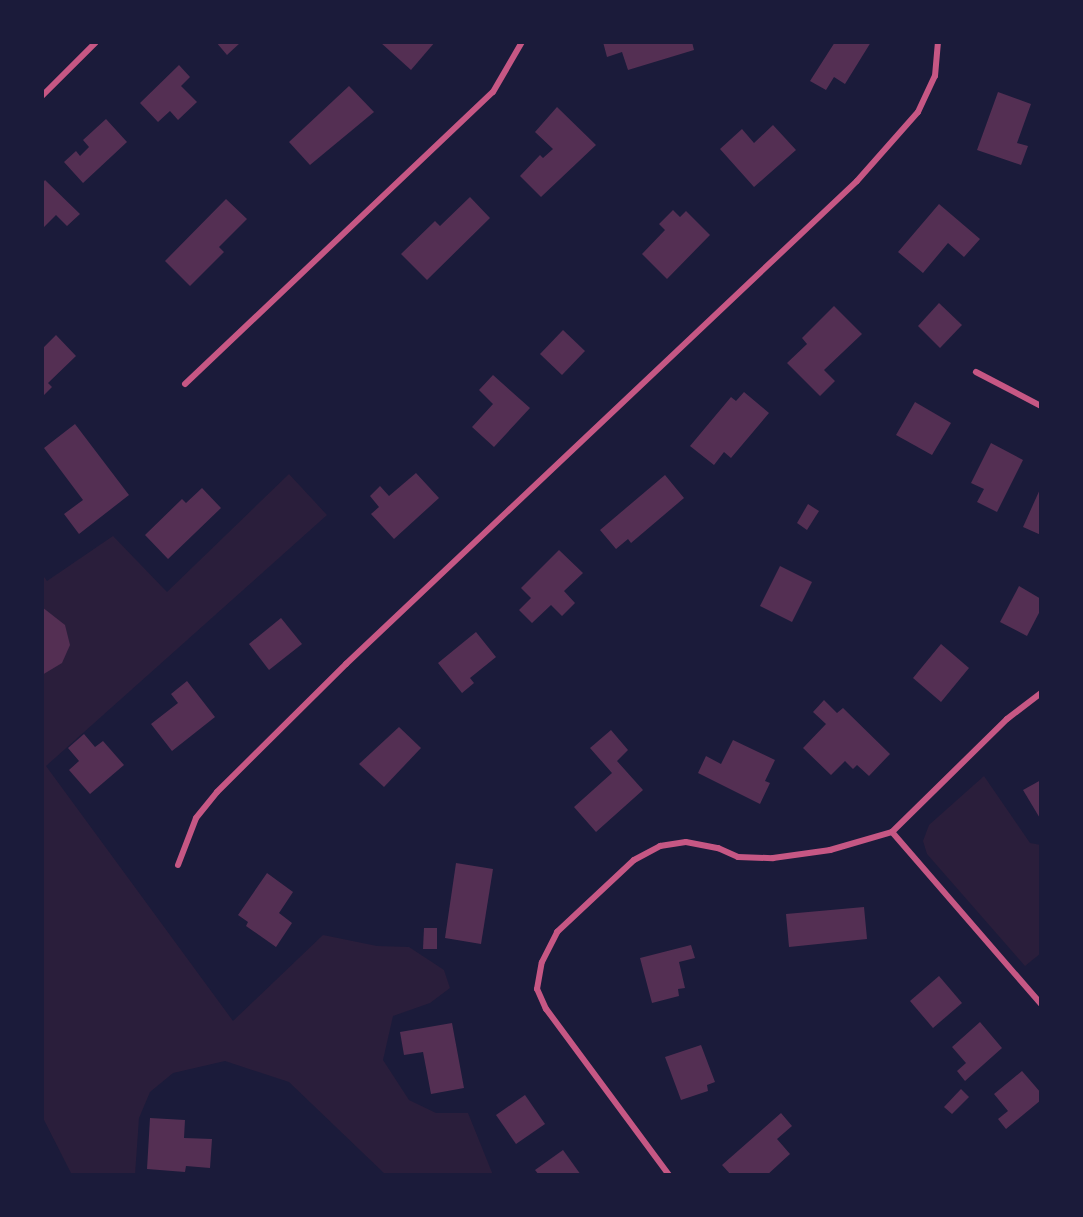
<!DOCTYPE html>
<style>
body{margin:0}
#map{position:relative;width:1083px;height:1217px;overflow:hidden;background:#1b1b3a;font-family:Figtree,sans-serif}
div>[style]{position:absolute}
.green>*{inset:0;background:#2a1e3b}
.building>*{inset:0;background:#542f53}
.minor>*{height:6px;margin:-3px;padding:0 3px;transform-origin:3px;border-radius:3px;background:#c65784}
span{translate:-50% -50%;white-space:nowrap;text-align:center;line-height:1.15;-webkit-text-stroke:4.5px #1b1b3a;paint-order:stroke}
.frame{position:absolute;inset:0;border:44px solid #1b1b3a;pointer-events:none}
</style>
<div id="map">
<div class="green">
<i style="clip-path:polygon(289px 474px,327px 515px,46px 766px,233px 1021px,323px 935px,377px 946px,409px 947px,444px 970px,450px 988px,430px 1003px,393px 1016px,383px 1060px,409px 1100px,436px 1113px,468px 1113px,493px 1175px,386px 1175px,289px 1082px,225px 1061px,173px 1073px,150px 1092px,139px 1118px,135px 1175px,72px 1175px,42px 1116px,42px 574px,47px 581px,113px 536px,167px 592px)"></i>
<i style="clip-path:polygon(984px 776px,1030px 843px,1041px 845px,1041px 953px,1025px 966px,927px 854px,923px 841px,929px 825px)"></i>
</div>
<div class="building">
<i style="clip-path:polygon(216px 42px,241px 42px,227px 55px)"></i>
<i style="clip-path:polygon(380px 42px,435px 42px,411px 70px)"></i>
<i style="clip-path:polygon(603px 42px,692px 42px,694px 50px,628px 70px,622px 52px,607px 57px)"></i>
<i style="clip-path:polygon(835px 42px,871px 42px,845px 84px,834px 77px,826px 90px,810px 81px)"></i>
<i style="clip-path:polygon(179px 65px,190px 77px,181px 86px,197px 102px,178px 120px,170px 111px,158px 122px,140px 103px)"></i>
<i style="clip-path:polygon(349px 86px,374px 112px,310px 165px,289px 142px)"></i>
<i style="clip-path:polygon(998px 92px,1031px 104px,1017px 143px,1028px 146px,1021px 165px,977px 150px)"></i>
<i style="clip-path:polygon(557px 107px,596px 145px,541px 197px,520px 176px,540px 155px,543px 158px,553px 149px,535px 132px)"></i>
<i style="clip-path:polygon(106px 119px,127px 142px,83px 183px,64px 162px,76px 151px,80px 156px,89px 147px,83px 140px)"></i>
<i style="clip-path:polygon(773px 125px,796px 150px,754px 187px,720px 149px,742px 129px,754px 143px)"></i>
<i style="clip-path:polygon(45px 180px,80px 214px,67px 226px,56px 215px,42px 229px,42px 184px)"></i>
<i style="clip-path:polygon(470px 197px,490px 218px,427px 280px,401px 254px,435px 221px,440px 226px)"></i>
<i style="clip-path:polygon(226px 199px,247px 219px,219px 247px,224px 252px,190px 286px,165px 261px)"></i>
<i style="clip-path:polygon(939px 204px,980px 239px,964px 257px,948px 243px,923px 273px,898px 252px)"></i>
<i style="clip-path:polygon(673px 210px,680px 217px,686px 211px,710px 235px,667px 279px,642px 254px,665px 230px,659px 224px)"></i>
<i style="clip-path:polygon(939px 303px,962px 325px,940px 348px,918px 326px)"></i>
<i style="clip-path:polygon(834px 306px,862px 334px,824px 370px,835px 381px,820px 396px,787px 363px,807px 344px,802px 338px)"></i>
<i style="clip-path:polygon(563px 330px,585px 351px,562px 375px,540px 354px)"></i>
<i style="clip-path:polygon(56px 335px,76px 356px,48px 383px,52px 387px,42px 397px,42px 349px)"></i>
<i style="clip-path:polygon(493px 375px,530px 408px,494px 447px,472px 427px,493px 404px,479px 390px)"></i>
<i style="clip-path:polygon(744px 392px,769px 413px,731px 458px,724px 452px,714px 465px,690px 446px,731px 397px,736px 401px)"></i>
<i style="clip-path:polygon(915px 402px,951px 423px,932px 455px,896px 435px)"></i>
<i style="clip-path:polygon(75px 424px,129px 495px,79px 534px,64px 514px,83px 500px,44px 448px)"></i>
<i style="clip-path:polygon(991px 443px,1023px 460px,997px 512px,977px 502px,984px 489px,971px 483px)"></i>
<i style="clip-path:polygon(416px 473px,439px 498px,394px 539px,371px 514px,379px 507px,370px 496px,380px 486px,389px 496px)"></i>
<i style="clip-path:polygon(665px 475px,684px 498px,631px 543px,628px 539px,616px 549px,600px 530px)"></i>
<i style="clip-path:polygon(1041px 487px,1041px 535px,1023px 527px)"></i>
<i style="clip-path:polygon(202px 488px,221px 508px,168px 559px,145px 535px,182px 499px,186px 503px)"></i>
<i style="clip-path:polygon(808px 504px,819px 511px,807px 530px,797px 523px)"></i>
<i style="clip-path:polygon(559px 550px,583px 573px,564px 591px,575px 603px,562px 616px,551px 605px,532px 623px,519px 610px,531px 598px,521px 588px)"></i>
<i style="clip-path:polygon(780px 566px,812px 582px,792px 622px,760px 606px)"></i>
<i style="clip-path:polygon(1019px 586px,1041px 599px,1041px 609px,1027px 636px,1000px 622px)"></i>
<i style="clip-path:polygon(42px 607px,65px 625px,70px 645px,62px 663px,42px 675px)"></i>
<i style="clip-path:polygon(281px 618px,302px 644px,269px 670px,249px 644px)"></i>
<i style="clip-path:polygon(476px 632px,496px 657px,470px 678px,474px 683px,462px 693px,438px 663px)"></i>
<i style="clip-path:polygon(941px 644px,969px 668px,941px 702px,913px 678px)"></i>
<i style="clip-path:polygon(187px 681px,215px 717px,172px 751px,151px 724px,178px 703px,171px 694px)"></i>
<i style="clip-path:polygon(824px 700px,837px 713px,843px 708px,890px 754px,869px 776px,857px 765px,853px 769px,845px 761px,831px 775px,803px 748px,826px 724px,813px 712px)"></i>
<i style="clip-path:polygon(399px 727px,421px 748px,384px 787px,359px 764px)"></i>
<i style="clip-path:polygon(611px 730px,628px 750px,617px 761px,643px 790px,596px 832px,574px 807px,612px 773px,590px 748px)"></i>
<i style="clip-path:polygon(84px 734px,95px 747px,103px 741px,124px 765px,90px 794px,69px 770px,79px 761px,68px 748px)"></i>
<i style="clip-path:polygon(733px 740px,775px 760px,765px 781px,770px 783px,760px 804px,698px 773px,706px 756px,721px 764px)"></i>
<i style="clip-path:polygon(1041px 780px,1041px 820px,1023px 790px)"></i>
<i style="clip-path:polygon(456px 863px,493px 869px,481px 944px,445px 938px)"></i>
<i style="clip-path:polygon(267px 873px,293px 892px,279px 913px,292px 923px,276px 947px,246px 926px,248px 922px,238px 915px)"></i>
<i style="clip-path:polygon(864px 907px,867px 939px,789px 947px,786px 914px)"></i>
<i style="clip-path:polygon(424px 928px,437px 928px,437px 949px,423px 949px)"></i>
<i style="clip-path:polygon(691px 945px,695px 958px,679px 962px,685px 988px,678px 989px,679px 996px,652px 1003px,640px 958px)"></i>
<i style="clip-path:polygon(939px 976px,962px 1003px,933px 1028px,910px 1001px)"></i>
<i style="clip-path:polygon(980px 1022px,1002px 1048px,965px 1081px,957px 1071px,966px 1063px,952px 1047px)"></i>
<i style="clip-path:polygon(452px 1023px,464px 1088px,431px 1094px,423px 1052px,404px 1055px,400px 1032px)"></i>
<i style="clip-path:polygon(701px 1045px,715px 1082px,707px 1085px,708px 1091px,681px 1100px,665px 1057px)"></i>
<i style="clip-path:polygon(1022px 1071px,1041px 1093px,1041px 1100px,1006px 1129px,998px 1119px,1008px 1111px,994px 1094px)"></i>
<i style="clip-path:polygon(961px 1089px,969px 1097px,952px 1114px,944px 1107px)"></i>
<i style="clip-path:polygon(525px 1095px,545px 1124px,516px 1144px,496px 1115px)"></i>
<i style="clip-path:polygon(781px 1113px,792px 1126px,777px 1139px,790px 1154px,767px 1175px,731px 1175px,722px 1165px)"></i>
<i style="clip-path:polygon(150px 1118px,185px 1120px,184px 1138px,212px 1139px,210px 1168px,186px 1166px,185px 1172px,147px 1169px)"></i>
<i style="clip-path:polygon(563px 1150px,581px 1175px,539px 1175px,535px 1170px)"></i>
</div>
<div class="minor">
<i style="left:42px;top:96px;width:76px;rotate:-45deg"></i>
<i style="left:976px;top:372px;width:73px;rotate:27.6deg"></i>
<i style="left:185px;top:384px;width:424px;rotate:-43.5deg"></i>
<i style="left:493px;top:92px;width:58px;rotate:-59.9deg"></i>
<i style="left:892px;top:832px;width:228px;rotate:49.1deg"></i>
<i style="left:178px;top:865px;width:50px;rotate:-69deg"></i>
<i style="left:196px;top:818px;width:33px;rotate:-51deg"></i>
<i style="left:217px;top:792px;width:182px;rotate:-44.8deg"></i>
<i style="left:346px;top:664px;width:703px;rotate:-43.39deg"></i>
<i style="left:857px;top:181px;width:92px;rotate:-48.5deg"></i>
<i style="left:918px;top:112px;width:40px;rotate:-65deg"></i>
<i style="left:935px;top:76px;width:34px;rotate:-85deg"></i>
<i style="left:669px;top:1175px;width:207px;rotate:-126.5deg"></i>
<i style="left:546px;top:1009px;width:22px;rotate:-114deg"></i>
<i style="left:537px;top:989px;width:27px;rotate:-80deg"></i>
<i style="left:542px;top:962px;width:34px;rotate:-63deg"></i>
<i style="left:557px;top:932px;width:105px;rotate:-43.1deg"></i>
<i style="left:634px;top:860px;width:30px;rotate:-28deg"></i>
<i style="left:660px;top:846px;width:26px;rotate:-9deg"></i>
<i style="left:686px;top:842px;width:33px;rotate:11deg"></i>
<i style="left:718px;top:848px;width:22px;rotate:24deg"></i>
<i style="left:738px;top:857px;width:35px;rotate:2deg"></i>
<i style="left:773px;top:858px;width:58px;rotate:-8deg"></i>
<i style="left:830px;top:850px;width:65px;rotate:-16.2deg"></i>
<i style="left:892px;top:832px;width:161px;rotate:-44.5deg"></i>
<i style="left:1007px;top:719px;width:43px;rotate:-37.4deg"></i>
</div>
<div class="frame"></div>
</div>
